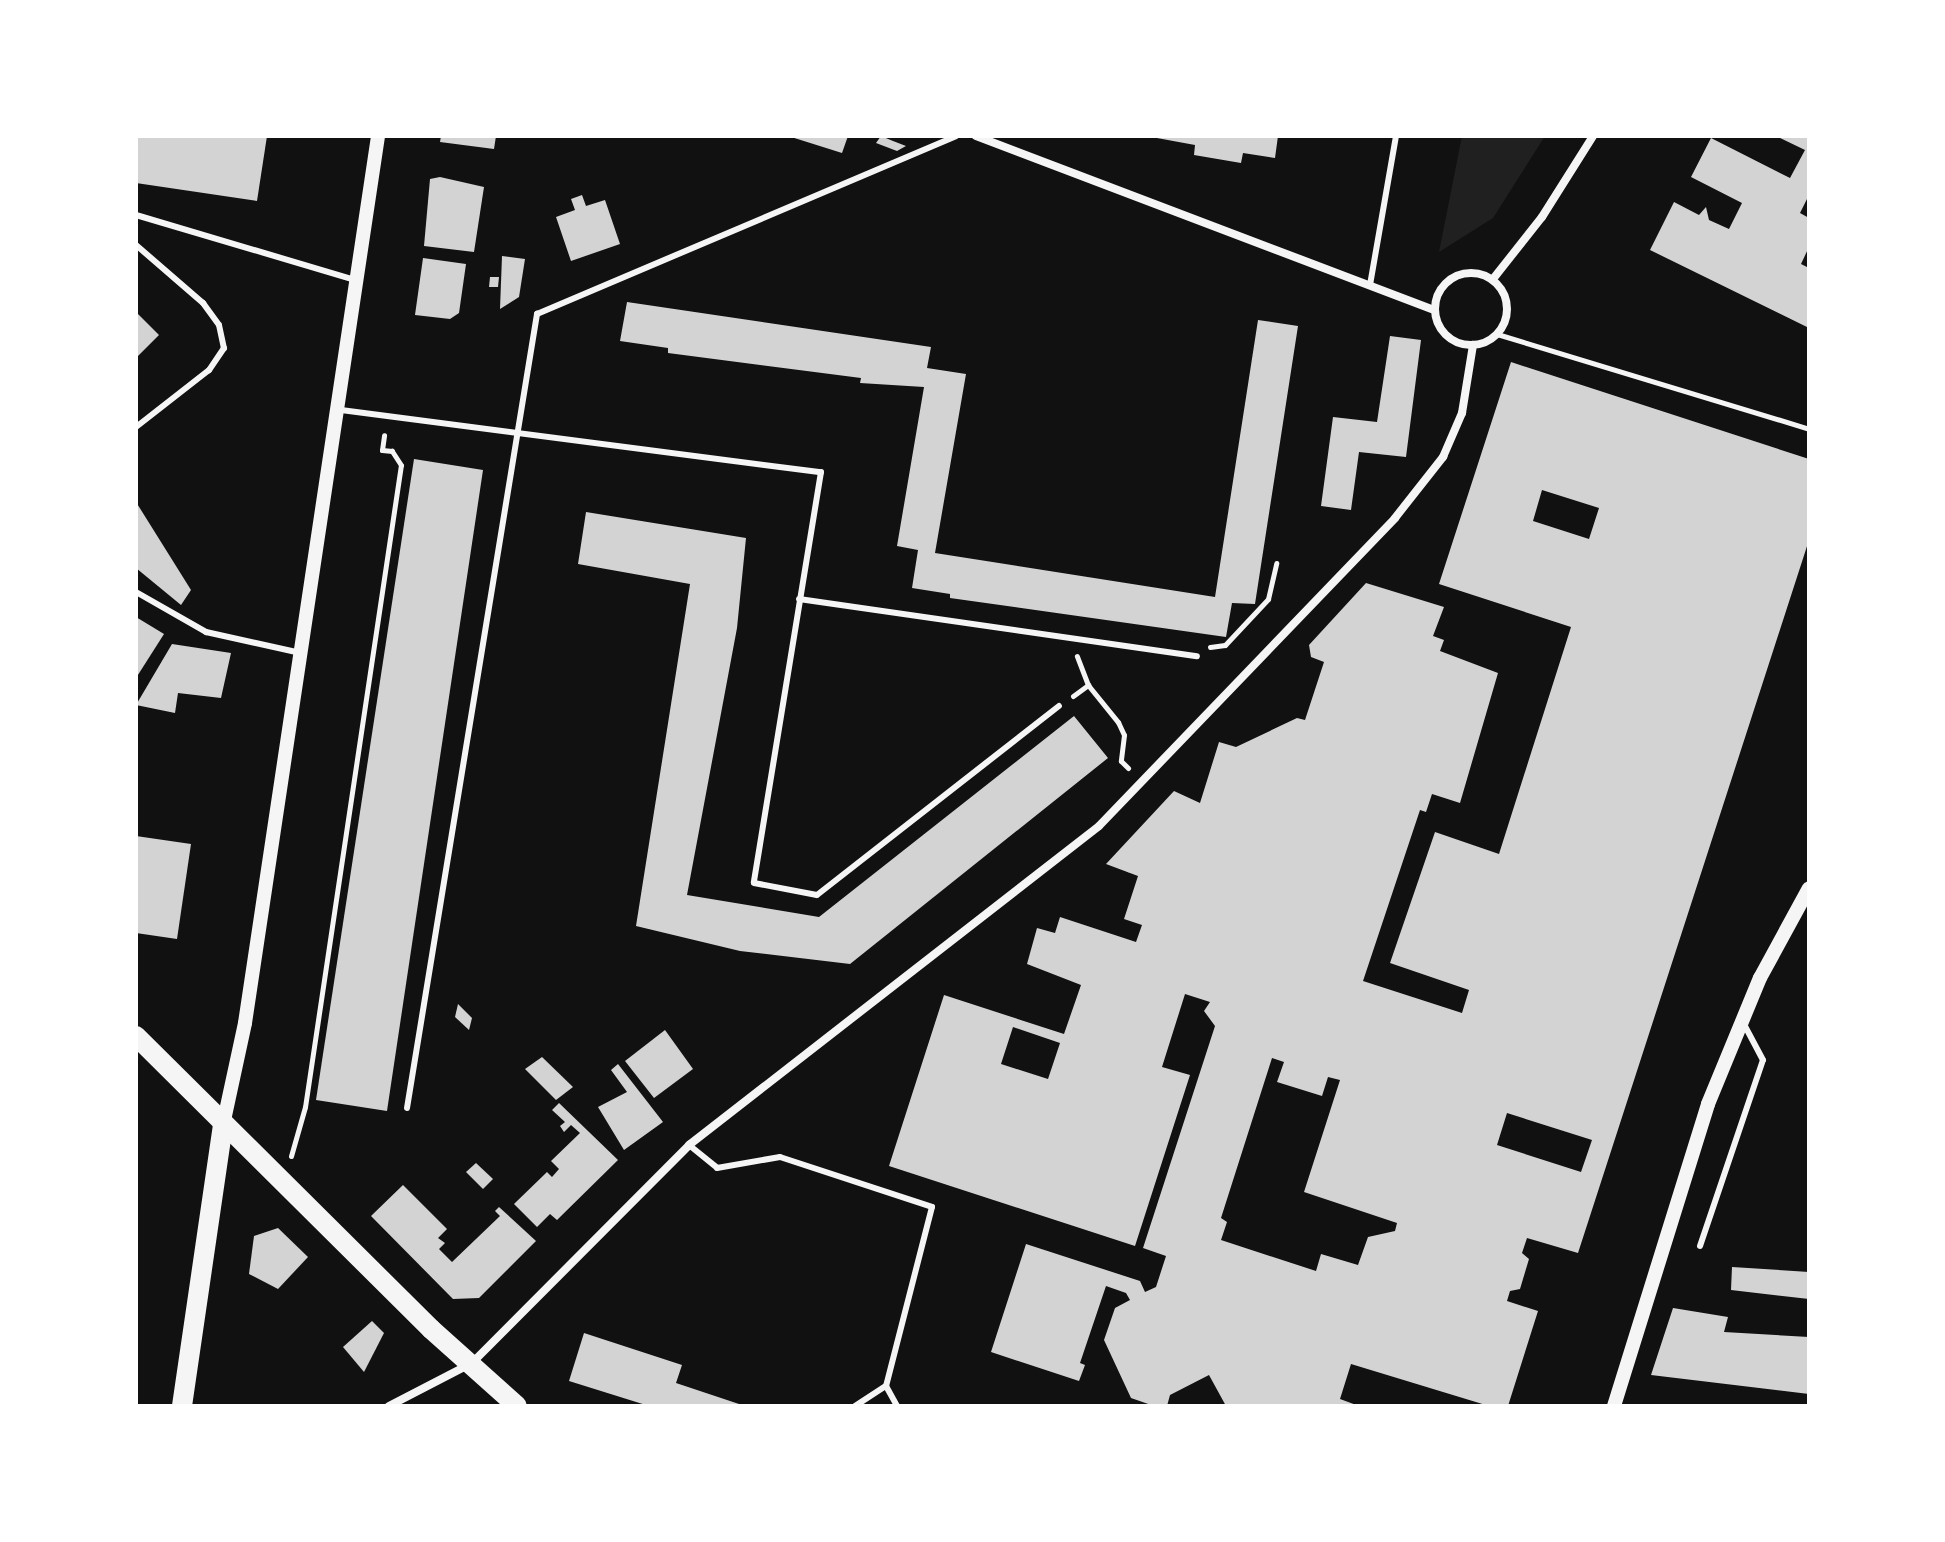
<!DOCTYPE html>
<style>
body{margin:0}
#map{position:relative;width:1945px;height:1542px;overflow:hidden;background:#111;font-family:"Noto Sans",sans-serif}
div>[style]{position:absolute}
.green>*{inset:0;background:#202020}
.building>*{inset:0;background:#d3d3d3}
.path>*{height:5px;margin:-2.5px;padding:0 2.5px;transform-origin:2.5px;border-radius:2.5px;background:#f5f5f5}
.service>*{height:6px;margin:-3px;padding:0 3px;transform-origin:3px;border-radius:3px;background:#f5f5f5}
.minor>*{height:8px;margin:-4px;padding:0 4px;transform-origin:4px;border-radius:4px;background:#f5f5f5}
.minor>.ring{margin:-4px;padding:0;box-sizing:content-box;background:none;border:8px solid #f5f5f5;border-radius:50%}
.tertiary>*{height:14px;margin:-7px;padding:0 7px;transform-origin:7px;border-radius:7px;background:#f5f5f5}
.primary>*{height:20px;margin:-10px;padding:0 10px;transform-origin:10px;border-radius:10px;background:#f5f5f5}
span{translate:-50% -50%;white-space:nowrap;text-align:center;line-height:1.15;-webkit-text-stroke:8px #fff;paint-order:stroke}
.frame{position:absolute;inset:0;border:138px solid #fff;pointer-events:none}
</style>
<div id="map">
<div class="green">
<i style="clip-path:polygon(1462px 136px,1545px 136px,1493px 218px,1439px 252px)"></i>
</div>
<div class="building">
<i style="clip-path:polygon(136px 136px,267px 136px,257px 201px,136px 183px)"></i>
<i style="clip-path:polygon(441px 136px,496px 136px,494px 149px,440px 142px)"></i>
<i style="clip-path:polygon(788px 136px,848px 136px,842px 153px)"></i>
<i style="clip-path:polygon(881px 136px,893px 141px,906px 146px,897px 151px,876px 143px)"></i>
<i style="clip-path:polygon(1146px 136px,1278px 136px,1275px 158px,1243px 153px,1241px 163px,1194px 155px,1195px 145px)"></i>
<i style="clip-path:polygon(1776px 136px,1809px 136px,1809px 195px,1800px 213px,1809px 218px,1809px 247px,1801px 264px,1809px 268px,1809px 328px,1650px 250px,1674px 202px,1699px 215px,1706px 207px,1709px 220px,1729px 229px,1742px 203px,1691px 177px,1711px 138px,1790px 178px,1805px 150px)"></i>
<i style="clip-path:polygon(440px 177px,484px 187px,474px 252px,424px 246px,430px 179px)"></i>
<i style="clip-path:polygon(582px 195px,586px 206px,605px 200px,620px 244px,571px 261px,556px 217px,575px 210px,571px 199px)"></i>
<i style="clip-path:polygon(502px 256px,525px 259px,519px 297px,500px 309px)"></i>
<i style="clip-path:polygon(423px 258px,466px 264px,459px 313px,450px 319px,415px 315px)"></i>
<i style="clip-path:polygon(490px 277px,499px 277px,498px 287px,489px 287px)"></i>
<i style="clip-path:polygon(627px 302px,931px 347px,927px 368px,966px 374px,935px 553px,1215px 597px,1258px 320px,1298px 326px,1255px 604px,1232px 603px,1226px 637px,950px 598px,950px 594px,912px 588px,918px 550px,897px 546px,924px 387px,860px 383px,861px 378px,668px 353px,668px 348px,620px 341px)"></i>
<i style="clip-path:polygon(136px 312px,159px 335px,136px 358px)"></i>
<i style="clip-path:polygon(1390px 336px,1421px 340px,1406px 457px,1359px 452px,1351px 510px,1321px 506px,1333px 417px,1377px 422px)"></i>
<i style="clip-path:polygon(evenodd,1511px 362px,1809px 459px,1809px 540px,1578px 1253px,1527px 1238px,1522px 1253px,1529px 1259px,1520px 1289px,1510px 1291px,1507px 1301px,1538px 1311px,1508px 1406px,1489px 1406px,1351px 1364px,1340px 1399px,1359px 1406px,1226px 1406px,1209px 1375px,1170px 1395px,1167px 1406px,1154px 1406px,1131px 1398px,1104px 1340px,1115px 1308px,1130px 1300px,1126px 1293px,1106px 1286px,1080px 1363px,1085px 1365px,1079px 1381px,991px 1352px,1026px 1244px,1140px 1281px,1145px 1292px,1156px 1287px,1166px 1256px,1143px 1248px,1215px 1026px,1204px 1011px,1210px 1002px,1185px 994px,1162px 1067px,1190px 1075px,1135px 1246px,889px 1166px,944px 995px,1064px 1034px,1081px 985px,1027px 964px,1037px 928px,1055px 933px,1060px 917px,1136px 942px,1142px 925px,1124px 919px,1138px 876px,1106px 864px,1174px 791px,1200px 803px,1219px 742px,1236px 747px,1297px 718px,1305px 720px,1324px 662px,1311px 657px,1309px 645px,1366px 583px,1444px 607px,1433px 636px,1444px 640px,1440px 651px,1498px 673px,1460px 803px,1432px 794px,1426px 812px,1420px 810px,1363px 981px,1462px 1013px,1469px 990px,1390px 963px,1435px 832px,1499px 854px,1571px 627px,1439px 584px,1511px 362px,1542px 490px,1599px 508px,1589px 539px,1533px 521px,1542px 490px,1511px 362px,1013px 1027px,1060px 1043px,1048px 1079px,1001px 1064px,1013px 1027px,1511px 362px,1272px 1058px,1284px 1062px,1277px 1082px,1322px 1096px,1328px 1077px,1340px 1080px,1304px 1192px,1397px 1223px,1395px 1231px,1368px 1237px,1358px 1265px,1321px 1254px,1316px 1271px,1221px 1240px,1227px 1222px,1221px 1218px,1272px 1058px,1511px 362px,1507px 1113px,1592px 1140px,1581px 1172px,1497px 1145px,1507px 1113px)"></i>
<i style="clip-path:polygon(414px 459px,483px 470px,387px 1111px,316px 1100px)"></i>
<i style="clip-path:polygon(136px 502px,191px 590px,181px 605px,136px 568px)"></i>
<i style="clip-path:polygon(586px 512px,746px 538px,737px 628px,687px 895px,819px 917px,1074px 716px,1108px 758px,850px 964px,740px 951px,636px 926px,690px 584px,578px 564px)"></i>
<i style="clip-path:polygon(136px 617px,164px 634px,136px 678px)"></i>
<i style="clip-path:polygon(172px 644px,231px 653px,221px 698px,178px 693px,175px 713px,136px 705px)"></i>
<i style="clip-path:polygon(136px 836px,191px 844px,177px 939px,136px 933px)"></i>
<i style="clip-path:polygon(458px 1004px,472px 1018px,469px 1030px,455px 1017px)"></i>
<i style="clip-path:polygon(665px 1030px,693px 1069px,654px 1098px,625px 1061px)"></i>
<i style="clip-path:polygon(542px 1057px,573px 1087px,556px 1100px,525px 1069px)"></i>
<i style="clip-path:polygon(618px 1064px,663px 1122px,624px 1150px,598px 1107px,627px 1092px,611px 1070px)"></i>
<i style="clip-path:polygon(559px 1103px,618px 1160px,557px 1220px,550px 1214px,537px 1227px,514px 1204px,547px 1172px,552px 1177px,559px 1169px,551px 1161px,580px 1133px,571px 1125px,564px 1132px,560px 1126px,565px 1122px,552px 1110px)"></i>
<i style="clip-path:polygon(476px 1163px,493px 1179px,483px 1189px,466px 1172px)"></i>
<i style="clip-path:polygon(403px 1185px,447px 1229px,438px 1238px,445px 1243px,439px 1249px,452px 1262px,500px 1216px,495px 1211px,499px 1207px,536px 1241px,479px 1298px,453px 1299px,371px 1216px)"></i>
<i style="clip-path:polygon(278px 1228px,308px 1257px,278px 1289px,249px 1274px,254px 1236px)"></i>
<i style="clip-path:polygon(1732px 1267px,1809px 1272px,1809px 1299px,1731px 1290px)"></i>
<i style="clip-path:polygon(1673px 1308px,1728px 1317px,1724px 1332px,1809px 1337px,1809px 1394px,1651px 1375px)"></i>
<i style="clip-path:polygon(372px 1321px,384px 1333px,364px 1372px,343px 1347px)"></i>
<i style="clip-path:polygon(584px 1333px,682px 1365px,676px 1383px,745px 1406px,649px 1406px,569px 1381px)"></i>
</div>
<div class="path">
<i style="left:1497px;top:334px;width:326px;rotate:16.9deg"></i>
<i style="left:1210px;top:647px;width:15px;rotate:-8deg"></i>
<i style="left:1225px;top:645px;width:63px;rotate:-46.9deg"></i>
<i style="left:1268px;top:599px;width:37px;rotate:-77deg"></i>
<i style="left:1088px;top:685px;width:48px;rotate:51deg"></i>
<i style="left:1118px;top:722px;width:14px;rotate:65deg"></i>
<i style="left:1124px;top:735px;width:26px;rotate:97deg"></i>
<i style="left:1121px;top:761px;width:10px;rotate:45deg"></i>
<i style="left:1073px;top:696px;width:19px;rotate:-36deg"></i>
<i style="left:1088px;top:685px;width:31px;rotate:-111deg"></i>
<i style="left:291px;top:1156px;width:51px;rotate:-74.1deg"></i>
<i style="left:305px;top:1107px;width:649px;rotate:-81.5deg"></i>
<i style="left:401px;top:465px;width:17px;rotate:-123deg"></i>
<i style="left:392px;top:451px;width:10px;rotate:-174deg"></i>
<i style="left:382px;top:450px;width:15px;rotate:-82deg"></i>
</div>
<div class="service">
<i style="left:136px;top:215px;width:228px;rotate:16.5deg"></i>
<i style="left:136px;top:245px;width:89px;rotate:40.9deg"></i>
<i style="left:203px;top:303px;width:27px;rotate:54deg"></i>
<i style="left:219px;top:325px;width:24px;rotate:78deg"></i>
<i style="left:224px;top:348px;width:27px;rotate:124deg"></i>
<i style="left:209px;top:370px;width:93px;rotate:142deg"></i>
<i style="left:1370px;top:285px;width:151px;rotate:-80.1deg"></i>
<i style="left:341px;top:410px;width:484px;rotate:7.4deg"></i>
<i style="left:821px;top:472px;width:416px;rotate:99.3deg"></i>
<i style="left:754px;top:883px;width:64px;rotate:10.8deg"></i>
<i style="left:817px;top:895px;width:307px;rotate:-38deg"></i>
<i style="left:136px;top:592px;width:81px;rotate:29.7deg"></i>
<i style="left:206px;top:632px;width:97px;rotate:12.5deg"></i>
<i style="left:799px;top:599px;width:402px;rotate:8.2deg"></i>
<i style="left:407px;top:1108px;width:805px;rotate:-80.7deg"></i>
<i style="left:537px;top:314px;width:455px;rotate:-23deg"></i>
<i style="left:689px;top:1145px;width:36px;rotate:39deg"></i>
<i style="left:717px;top:1168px;width:64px;rotate:-9.9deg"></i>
<i style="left:780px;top:1157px;width:160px;rotate:18.2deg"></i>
<i style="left:932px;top:1207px;width:185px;rotate:104.4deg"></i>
<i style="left:886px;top:1386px;width:23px;rotate:61deg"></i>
<i style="left:1700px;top:1246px;width:196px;rotate:-71.3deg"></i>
<i style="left:1763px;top:1060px;width:40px;rotate:-118deg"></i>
<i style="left:855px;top:1406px;width:37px;rotate:-33deg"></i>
</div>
<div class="minor">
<i style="left:976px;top:136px;width:490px;rotate:20.8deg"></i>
<i class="ring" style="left:1435px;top:273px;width:64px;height:64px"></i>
<i style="left:1493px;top:279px;width:79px;rotate:-51.7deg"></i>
<i style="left:1542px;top:217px;width:96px;rotate:-57.8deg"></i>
<i style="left:389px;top:1406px;width:93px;rotate:-27.4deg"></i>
<i style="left:472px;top:1363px;width:308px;rotate:-45.1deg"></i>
<i style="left:689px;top:1145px;width:519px;rotate:-37.88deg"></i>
<i style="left:1099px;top:826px;width:427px;rotate:-46.1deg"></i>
<i style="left:1395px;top:518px;width:78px;rotate:-51.8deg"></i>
<i style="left:1443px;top:457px;width:48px;rotate:-66.6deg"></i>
<i style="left:1462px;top:413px;width:69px;rotate:-80.8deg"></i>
</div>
<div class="tertiary">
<i style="left:223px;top:1125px;width:104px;rotate:-77.8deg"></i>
<i style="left:245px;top:1023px;width:897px;rotate:-81.47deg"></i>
<i style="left:1614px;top:1406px;width:316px;rotate:-72.7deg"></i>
<i style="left:1708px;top:1104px;width:136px;rotate:-67.6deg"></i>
<i style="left:1760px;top:978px;width:102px;rotate:-61.4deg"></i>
</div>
<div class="primary">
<i style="left:136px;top:1036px;width:416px;rotate:44.8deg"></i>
<i style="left:431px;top:1329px;width:115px;rotate:41.8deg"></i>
<i style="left:182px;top:1406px;width:284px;rotate:-81.7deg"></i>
</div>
<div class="frame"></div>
</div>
